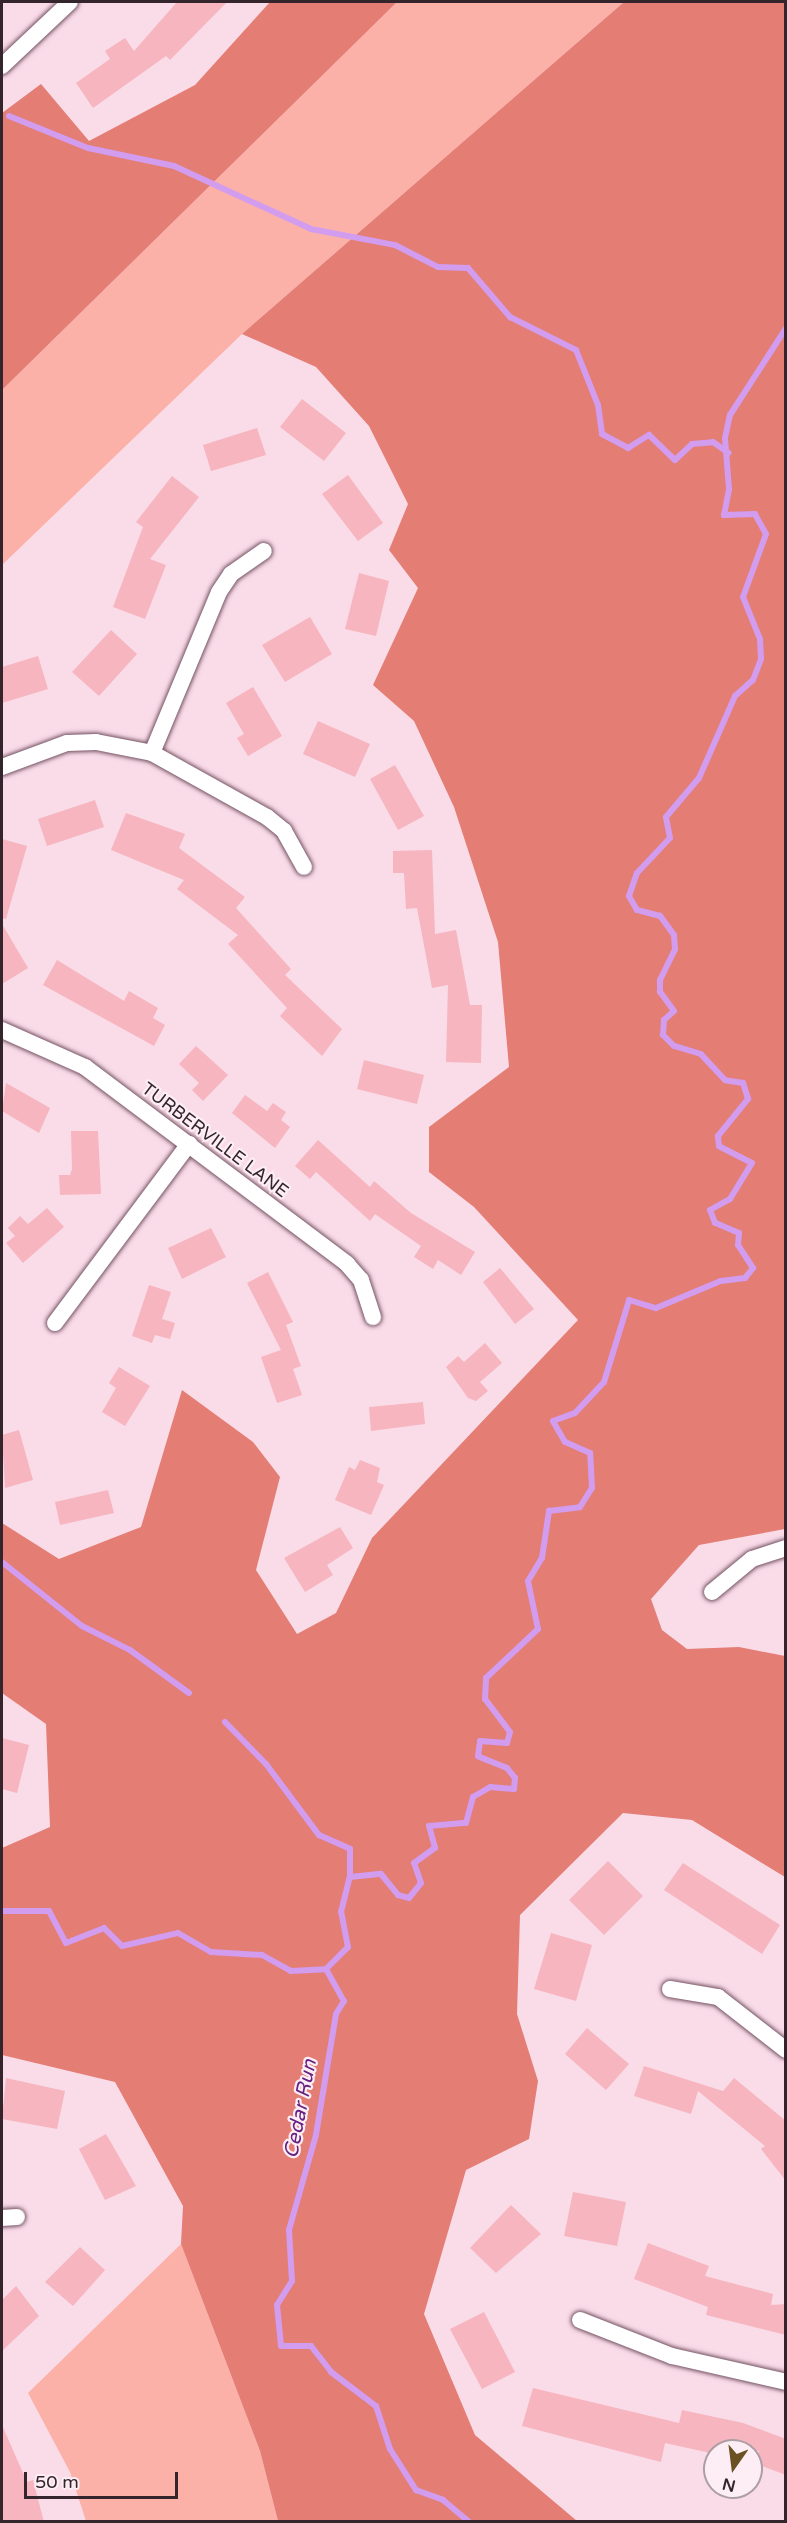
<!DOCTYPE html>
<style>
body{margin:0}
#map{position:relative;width:787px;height:2523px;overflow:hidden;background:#fadbe8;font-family:"Varela Round",sans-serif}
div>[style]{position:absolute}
.green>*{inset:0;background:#fcb1a8}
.forest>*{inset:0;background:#e47d74}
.stream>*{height:6px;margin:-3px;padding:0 3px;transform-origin:3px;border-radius:3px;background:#d29cef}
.building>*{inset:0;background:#f6b5bf}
.roads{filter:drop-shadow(0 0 2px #745362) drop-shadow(0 0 2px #745362)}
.street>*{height:16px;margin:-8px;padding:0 8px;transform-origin:8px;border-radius:8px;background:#fff}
span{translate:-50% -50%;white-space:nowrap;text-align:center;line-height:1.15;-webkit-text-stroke:4.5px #fdedf4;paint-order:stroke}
.street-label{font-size:18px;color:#34252c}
.water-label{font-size:20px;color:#642182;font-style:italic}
.frame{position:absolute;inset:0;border:3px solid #34252c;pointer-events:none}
.north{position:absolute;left:703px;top:2439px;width:60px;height:60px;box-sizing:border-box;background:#fdedf4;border:2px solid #ad9da4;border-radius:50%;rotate:194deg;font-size:16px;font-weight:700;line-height:24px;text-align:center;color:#34252c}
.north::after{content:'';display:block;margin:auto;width:21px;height:27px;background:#6a5122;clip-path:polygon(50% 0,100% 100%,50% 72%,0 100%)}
.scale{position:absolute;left:24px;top:2472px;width:154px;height:27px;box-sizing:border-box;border:3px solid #34252c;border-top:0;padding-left:8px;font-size:18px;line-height:21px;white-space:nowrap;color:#34252c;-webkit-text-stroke:4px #fdedf4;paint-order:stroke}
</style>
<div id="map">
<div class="green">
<i style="clip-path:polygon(397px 2px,624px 2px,242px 334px,2px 565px,2px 390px)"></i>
<i style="clip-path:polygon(181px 2244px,260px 2451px,278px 2521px,86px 2521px,70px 2472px,28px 2393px)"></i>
</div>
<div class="forest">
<i style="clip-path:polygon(270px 2px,397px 2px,2px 390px,2px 113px,41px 84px,89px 141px,195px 85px)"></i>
<i style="clip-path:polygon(624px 2px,785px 2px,785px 1529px,699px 1545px,651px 1599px,662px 1630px,687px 1649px,739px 1647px,785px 1656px,785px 1877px,692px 1820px,623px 1813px,520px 1915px,517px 2014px,538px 2081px,529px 2139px,466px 2170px,424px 2314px,475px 2435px,577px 2521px,278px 2521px,260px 2451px,181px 2244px,183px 2206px,115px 2082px,2px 2055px,2px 1848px,50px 1827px,46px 1724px,2px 1693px,2px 1523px,59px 1559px,141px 1527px,182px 1390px,253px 1442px,280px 1477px,256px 1570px,297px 1634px,336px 1613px,372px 1538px,578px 1320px,474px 1207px,429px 1172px,429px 1127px,509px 1067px,498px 942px,454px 807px,414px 721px,373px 685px,418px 588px,389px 550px,408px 504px,369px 426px,316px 367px,242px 334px)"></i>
</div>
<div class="stream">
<i style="left:9px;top:116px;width:85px;rotate:22.1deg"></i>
<i style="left:88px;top:148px;width:88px;rotate:11.8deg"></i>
<i style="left:174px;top:166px;width:151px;rotate:24.7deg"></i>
<i style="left:311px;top:229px;width:86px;rotate:10.8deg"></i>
<i style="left:395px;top:245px;width:48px;rotate:27.1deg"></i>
<i style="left:438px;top:267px;width:30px;rotate:2deg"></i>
<i style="left:468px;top:268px;width:65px;rotate:49.4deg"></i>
<i style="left:510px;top:317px;width:74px;rotate:26.6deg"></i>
<i style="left:576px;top:350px;width:59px;rotate:68.2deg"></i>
<i style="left:598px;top:405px;width:29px;rotate:82deg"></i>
<i style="left:602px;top:434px;width:30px;rotate:28deg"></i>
<i style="left:628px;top:448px;width:25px;rotate:-32deg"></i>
<i style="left:649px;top:435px;width:36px;rotate:44deg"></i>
<i style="left:675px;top:460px;width:23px;rotate:-43deg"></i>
<i style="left:692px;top:444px;width:21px;rotate:-5deg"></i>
<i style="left:713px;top:442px;width:19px;rotate:35deg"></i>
<i style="left:2px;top:1562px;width:102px;rotate:38.7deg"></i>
<i style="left:82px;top:1626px;width:54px;rotate:26.6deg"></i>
<i style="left:130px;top:1650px;width:73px;rotate:36.1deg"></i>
<i style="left:225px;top:1722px;width:59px;rotate:45.7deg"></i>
<i style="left:266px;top:1764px;width:89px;rotate:53.3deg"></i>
<i style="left:319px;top:1835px;width:34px;rotate:24deg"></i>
<i style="left:350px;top:1849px;width:28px;rotate:90deg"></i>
<i style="left:2px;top:1911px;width:47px"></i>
<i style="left:49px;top:1911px;width:36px;rotate:62deg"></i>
<i style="left:66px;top:1943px;width:41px;rotate:-21.5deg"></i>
<i style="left:104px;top:1928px;width:25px;rotate:45deg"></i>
<i style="left:122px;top:1946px;width:57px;rotate:-13.1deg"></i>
<i style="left:178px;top:1933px;width:38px;rotate:30deg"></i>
<i style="left:211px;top:1952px;width:51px;rotate:3.4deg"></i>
<i style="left:262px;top:1955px;width:33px;rotate:29deg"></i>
<i style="left:291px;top:1971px;width:35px;rotate:-3deg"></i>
<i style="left:326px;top:1969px;width:37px;rotate:61deg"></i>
<i style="left:344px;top:2001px;width:15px;rotate:122deg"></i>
<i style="left:336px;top:2014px;width:123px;rotate:99.4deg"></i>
<i style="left:316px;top:2135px;width:99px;rotate:105.9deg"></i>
<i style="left:289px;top:2230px;width:51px;rotate:86.6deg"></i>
<i style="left:292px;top:2281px;width:28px;rotate:122deg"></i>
<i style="left:277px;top:2305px;width:41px;rotate:84.4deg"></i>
<i style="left:281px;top:2346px;width:30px"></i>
<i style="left:311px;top:2346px;width:33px;rotate:52deg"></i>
<i style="left:331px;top:2372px;width:56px;rotate:37.1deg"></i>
<i style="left:376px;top:2406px;width:45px;rotate:72deg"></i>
<i style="left:390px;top:2449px;width:49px;rotate:57.6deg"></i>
<i style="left:416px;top:2490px;width:29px;rotate:20deg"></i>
<i style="left:443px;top:2500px;width:34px;rotate:40deg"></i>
<i style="left:326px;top:1969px;width:31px;rotate:-45deg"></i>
<i style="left:348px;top:1947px;width:36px;rotate:-101deg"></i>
<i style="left:341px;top:1912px;width:36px;rotate:-76deg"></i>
<i style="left:350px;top:1877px;width:31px;rotate:-6deg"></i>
<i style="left:381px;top:1874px;width:27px;rotate:51deg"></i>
<i style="left:398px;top:1895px;width:11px;rotate:15deg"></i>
<i style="left:409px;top:1898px;width:19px;rotate:-51deg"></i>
<i style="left:421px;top:1883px;width:21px;rotate:-109deg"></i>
<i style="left:414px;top:1863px;width:26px;rotate:-36deg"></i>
<i style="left:435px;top:1848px;width:23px;rotate:-105deg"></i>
<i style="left:429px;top:1826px;width:37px;rotate:-5deg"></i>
<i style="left:466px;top:1823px;width:27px;rotate:-75deg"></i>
<i style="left:473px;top:1797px;width:20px;rotate:-30deg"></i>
<i style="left:490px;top:1787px;width:24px;rotate:5deg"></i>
<i style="left:514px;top:1789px;width:11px;rotate:-85deg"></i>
<i style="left:515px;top:1778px;width:13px;rotate:-129deg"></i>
<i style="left:507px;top:1768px;width:31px;rotate:-158deg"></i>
<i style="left:478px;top:1756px;width:15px;rotate:-82deg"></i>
<i style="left:480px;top:1741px;width:27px;rotate:4deg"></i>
<i style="left:507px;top:1743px;width:11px;rotate:-75deg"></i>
<i style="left:510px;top:1732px;width:41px;rotate:-127.1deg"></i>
<i style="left:485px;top:1699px;width:21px;rotate:-87deg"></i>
<i style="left:486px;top:1678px;width:71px;rotate:-43.3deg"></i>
<i style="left:538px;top:1629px;width:49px;rotate:-101.8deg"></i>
<i style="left:528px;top:1581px;width:27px;rotate:-59deg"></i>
<i style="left:542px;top:1558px;width:48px;rotate:-81.5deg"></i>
<i style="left:549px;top:1511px;width:31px;rotate:-7deg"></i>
<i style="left:580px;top:1507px;width:22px;rotate:-58deg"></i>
<i style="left:592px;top:1488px;width:35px;rotate:-93deg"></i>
<i style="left:590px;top:1453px;width:27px;rotate:-156deg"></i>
<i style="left:565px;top:1442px;width:24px;rotate:-120deg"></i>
<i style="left:553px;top:1421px;width:23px;rotate:-20deg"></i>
<i style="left:575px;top:1413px;width:42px;rotate:-46.9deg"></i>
<i style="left:604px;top:1382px;width:86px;rotate:-73deg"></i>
<i style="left:629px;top:1300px;width:28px;rotate:17deg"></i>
<i style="left:656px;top:1308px;width:70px;rotate:-22.6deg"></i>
<i style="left:721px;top:1281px;width:24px;rotate:-7deg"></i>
<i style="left:745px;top:1278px;width:13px;rotate:-51deg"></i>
<i style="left:753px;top:1268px;width:27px;rotate:-123deg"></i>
<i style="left:738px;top:1245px;width:12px;rotate:-85deg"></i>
<i style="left:739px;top:1233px;width:26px;rotate:-157deg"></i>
<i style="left:715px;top:1223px;width:14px;rotate:-111deg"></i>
<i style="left:710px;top:1210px;width:23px;rotate:-29deg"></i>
<i style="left:730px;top:1199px;width:42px;rotate:-58.6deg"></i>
<i style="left:752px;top:1163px;width:37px;rotate:-153deg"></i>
<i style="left:719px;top:1146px;width:10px;rotate:-96deg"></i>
<i style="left:718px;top:1136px;width:48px;rotate:-51deg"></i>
<i style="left:748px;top:1099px;width:17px;rotate:-107deg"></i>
<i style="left:743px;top:1083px;width:18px;rotate:-171deg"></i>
<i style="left:725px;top:1080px;width:35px;rotate:-133deg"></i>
<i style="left:701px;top:1054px;width:28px;rotate:-163deg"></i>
<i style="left:674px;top:1046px;width:16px;rotate:-135deg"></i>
<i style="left:663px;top:1035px;width:15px;rotate:-86deg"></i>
<i style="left:664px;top:1020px;width:13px;rotate:-42deg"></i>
<i style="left:674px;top:1011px;width:24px;rotate:-126deg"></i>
<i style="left:660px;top:992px;width:12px;rotate:-90deg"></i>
<i style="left:660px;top:980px;width:34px;rotate:-64deg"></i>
<i style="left:675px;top:949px;width:14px;rotate:-94deg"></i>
<i style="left:674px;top:935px;width:24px;rotate:-126deg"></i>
<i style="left:660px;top:916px;width:24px;rotate:-165deg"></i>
<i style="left:637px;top:910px;width:16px;rotate:-120deg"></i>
<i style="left:629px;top:896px;width:24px;rotate:-71deg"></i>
<i style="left:637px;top:873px;width:48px;rotate:-46.7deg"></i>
<i style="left:670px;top:838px;width:21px;rotate:-101deg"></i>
<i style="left:666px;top:817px;width:51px;rotate:-49.8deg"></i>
<i style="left:699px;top:778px;width:90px;rotate:-66.3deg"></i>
<i style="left:735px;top:696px;width:24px;rotate:-42deg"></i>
<i style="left:753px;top:680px;width:22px;rotate:-69deg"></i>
<i style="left:761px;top:659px;width:20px;rotate:-93deg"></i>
<i style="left:760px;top:639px;width:45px;rotate:-112deg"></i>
<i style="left:743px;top:597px;width:67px;rotate:-69.9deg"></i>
<i style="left:766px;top:534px;width:23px;rotate:-119deg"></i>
<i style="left:755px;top:514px;width:31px;rotate:178deg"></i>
<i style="left:724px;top:515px;width:26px;rotate:-79deg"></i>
<i style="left:729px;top:489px;width:51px;rotate:-94.5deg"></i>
<i style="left:725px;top:438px;width:24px;rotate:-78deg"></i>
<i style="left:730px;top:415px;width:103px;rotate:-57.2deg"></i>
</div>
<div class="building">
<i style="clip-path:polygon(177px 2px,227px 2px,170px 60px,166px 56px,93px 108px,76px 83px,110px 59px,105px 51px,125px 38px,134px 51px)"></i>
<i style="clip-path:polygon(302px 399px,346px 433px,324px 461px,280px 427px)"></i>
<i style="clip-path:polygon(257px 428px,266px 455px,211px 471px,203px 445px)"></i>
<i style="clip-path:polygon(348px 475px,383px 523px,358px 541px,322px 494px)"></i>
<i style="clip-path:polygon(172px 476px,199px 497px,150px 559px,166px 565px,145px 619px,113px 607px,143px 527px,136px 522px)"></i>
<i style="clip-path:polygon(359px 573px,389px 581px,376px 636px,345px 629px)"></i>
<i style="clip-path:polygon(310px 617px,332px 654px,285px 682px,262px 645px)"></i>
<i style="clip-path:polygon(111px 630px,137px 654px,99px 696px,72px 672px)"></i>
<i style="clip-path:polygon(38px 656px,48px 689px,2px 703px,2px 667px)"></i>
<i style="clip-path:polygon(253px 687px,282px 736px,248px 756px,237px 738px,244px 734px,226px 703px)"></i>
<i style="clip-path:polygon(318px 721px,370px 744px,355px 777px,303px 754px)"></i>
<i style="clip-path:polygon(395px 765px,424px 816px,398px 830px,370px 779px)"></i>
<i style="clip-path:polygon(95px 800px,104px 827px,47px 846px,38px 819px)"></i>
<i style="clip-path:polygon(126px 813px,185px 834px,179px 848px,245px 897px,236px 908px,291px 969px,285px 975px,342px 1029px,322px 1056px,280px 1016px,287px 1008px,228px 944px,238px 935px,177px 889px,184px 880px,111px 850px)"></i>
<i style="clip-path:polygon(2px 839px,27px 846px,6px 919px,2px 918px)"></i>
<i style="clip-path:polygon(432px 850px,435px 934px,456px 930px,470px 1005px,482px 1005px,481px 1063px,446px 1062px,448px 985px,432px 988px,417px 908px,406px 909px,404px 873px,393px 873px,393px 851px)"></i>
<i style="clip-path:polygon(2px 924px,28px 968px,2px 984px)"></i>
<i style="clip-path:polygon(57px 960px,124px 1001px,129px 991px,158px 1008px,153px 1018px,165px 1025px,154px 1046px,43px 985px)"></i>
<i style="clip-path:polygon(196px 1046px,228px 1075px,203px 1101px,192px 1090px,199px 1083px,179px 1064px)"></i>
<i style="clip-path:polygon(364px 1060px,424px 1075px,417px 1104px,357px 1089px)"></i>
<i style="clip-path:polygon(6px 1083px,50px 1108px,39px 1133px,2px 1111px)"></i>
<i style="clip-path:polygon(245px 1095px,267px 1111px,273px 1103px,286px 1112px,281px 1120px,290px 1127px,275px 1148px,232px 1113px)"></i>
<i style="clip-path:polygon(71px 1131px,98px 1131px,101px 1194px,60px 1195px,59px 1175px,70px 1175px,72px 1169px)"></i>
<i style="clip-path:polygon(318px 1140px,370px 1187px,374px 1181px,411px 1213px,475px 1252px,461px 1275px,438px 1260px,433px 1269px,414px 1257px,421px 1246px,375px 1214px,370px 1221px,316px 1172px,310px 1179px,295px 1166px)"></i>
<i style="clip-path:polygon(47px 1208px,64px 1227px,23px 1263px,6px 1243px,15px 1236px,8px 1228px,20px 1216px,28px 1224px)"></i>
<i style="clip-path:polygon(211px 1228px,226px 1257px,182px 1279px,168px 1248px)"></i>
<i style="clip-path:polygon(500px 1268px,534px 1309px,515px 1324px,483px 1282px)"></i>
<i style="clip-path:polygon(268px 1272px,293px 1322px,286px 1325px,301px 1366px,293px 1369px,302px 1395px,277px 1403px,261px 1357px,281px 1350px,247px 1283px)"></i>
<i style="clip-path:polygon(149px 1285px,171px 1292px,162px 1319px,175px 1323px,170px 1339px,155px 1335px,152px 1343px,132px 1336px)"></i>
<i style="clip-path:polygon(485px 1343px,502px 1363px,480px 1382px,488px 1391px,476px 1401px,468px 1398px,446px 1367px,458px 1356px,464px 1362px)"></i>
<i style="clip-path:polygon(119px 1367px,150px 1386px,125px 1426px,102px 1412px,116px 1388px,109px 1383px)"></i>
<i style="clip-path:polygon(423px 1402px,425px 1424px,371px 1431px,369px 1407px)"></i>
<i style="clip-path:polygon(19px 1430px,33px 1480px,5px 1488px,2px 1435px)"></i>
<i style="clip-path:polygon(360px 1460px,380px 1468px,377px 1482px,384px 1485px,371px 1515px,335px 1500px,349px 1467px,355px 1470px)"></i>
<i style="clip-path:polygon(108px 1490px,114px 1513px,60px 1525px,55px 1502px)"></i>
<i style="clip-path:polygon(340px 1527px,353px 1548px,327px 1565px,333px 1575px,305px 1592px,284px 1558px)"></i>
<i style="clip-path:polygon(2px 1738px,29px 1745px,17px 1793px,2px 1789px)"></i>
<i style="clip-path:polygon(608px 1861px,643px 1896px,604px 1935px,569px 1900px)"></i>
<i style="clip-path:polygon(683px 1863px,780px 1925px,762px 1954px,664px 1890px)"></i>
<i style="clip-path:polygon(551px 1933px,592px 1945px,576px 2001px,534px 1989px)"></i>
<i style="clip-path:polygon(587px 2028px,629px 2064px,606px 2090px,565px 2054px)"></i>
<i style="clip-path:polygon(644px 2066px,723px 2091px,734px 2078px,786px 2121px,786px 2181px,761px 2149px,765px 2146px,698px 2091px,691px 2114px,634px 2096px)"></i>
<i style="clip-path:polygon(6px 2078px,65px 2091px,57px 2129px,2px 2119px)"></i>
<i style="clip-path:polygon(106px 2134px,136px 2186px,105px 2200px,79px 2149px)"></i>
<i style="clip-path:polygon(573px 2192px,626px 2202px,617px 2246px,564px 2236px)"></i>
<i style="clip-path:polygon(511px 2205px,541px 2234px,496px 2273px,470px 2248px)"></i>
<i style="clip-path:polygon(648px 2243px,709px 2266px,705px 2276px,773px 2294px,771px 2305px,786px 2304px,786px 2335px,706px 2315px,708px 2307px,634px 2279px)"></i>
<i style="clip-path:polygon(80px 2247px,105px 2270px,73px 2306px,45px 2282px)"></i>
<i style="clip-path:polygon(16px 2286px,39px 2316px,2px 2351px,2px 2300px)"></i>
<i style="clip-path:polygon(484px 2312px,515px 2372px,482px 2389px,450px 2329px)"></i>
<i style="clip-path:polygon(533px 2388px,679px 2423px,682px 2410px,743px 2423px,786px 2439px,786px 2475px,754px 2463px,759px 2451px,715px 2454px,665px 2443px,661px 2462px,522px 2426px)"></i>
<i style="clip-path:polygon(2px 2425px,27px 2482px,33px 2480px,44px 2522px,2px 2522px)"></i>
</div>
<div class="roads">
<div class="street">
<i style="left:2px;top:66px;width:93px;rotate:-43.3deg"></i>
<i style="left:152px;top:753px;width:174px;rotate:-67.4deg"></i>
<i style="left:219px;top:592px;width:22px;rotate:-56deg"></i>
<i style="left:231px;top:574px;width:40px;rotate:-34.9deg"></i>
<i style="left:2px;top:767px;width:69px;rotate:-20.3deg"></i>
<i style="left:67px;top:743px;width:29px;rotate:-2deg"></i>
<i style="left:96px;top:742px;width:57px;rotate:11.1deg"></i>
<i style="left:152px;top:753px;width:132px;rotate:29.1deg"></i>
<i style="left:267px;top:817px;width:22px;rotate:39deg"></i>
<i style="left:284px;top:831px;width:41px;rotate:60.9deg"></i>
<i style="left:2px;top:1030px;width:91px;rotate:24deg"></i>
<i style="left:85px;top:1067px;width:328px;rotate:36.9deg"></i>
<i style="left:347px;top:1264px;width:21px;rotate:49deg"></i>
<i style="left:361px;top:1280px;width:39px;rotate:72deg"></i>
<i style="left:55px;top:1323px;width:224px;rotate:-53.2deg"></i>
<i style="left:712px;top:1592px;width:52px;rotate:-39.5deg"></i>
<i style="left:752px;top:1559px;width:36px;rotate:-18deg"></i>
<i style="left:670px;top:1989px;width:49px;rotate:9.5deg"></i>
<i style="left:718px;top:1997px;width:86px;rotate:37.9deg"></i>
<i style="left:2px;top:2218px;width:15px;rotate:-4deg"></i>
<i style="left:580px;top:2320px;width:99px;rotate:21.4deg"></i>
<i style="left:672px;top:2356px;width:117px;rotate:12.8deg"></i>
</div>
</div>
<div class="street-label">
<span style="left:215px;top:1140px;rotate:37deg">TURBERVILLE LANE</span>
</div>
<div class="water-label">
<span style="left:301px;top:2109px;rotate:-79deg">Cedar Run</span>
</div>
<div class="frame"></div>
<div class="north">N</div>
<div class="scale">50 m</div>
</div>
